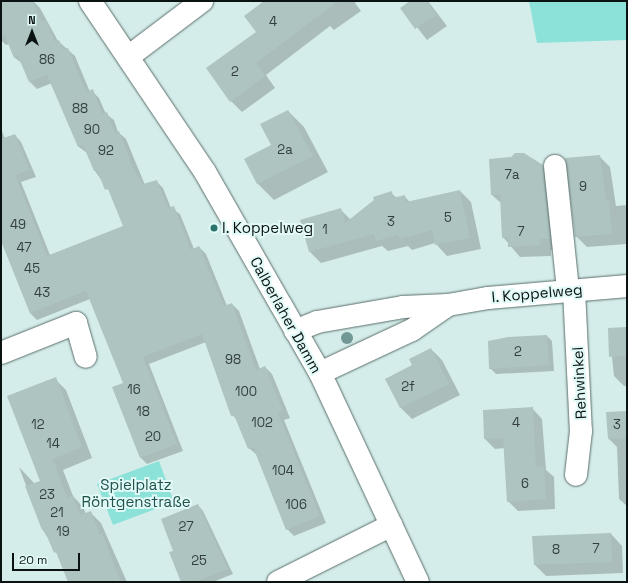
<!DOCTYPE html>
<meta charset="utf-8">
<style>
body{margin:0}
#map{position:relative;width:628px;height:583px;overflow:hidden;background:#d5edea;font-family:"Space Grotesk",sans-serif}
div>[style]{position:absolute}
.green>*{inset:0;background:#8ce2d9}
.shadow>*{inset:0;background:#0003}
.building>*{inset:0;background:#adc4c1}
.roads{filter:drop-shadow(0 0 1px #5a6f6c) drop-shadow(0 0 1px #5a6f6c)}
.minor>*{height:22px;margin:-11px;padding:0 11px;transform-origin:11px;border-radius:11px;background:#fff}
.trees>*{width:12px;height:12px;margin:-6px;border-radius:50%;background:#729794}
.dots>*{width:11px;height:11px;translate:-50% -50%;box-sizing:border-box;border:2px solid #e2faf7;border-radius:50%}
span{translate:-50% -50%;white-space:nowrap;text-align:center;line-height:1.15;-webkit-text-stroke:4px #e2faf7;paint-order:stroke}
.number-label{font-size:13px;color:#333f3e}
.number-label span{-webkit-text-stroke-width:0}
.poi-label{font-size:15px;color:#0a1312}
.left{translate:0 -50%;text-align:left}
.street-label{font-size:15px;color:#0a1312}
.park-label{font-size:15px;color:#21514d}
.frame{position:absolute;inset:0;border:2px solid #0a1312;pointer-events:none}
.north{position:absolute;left:12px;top:12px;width:40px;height:40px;-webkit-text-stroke:3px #e2faf7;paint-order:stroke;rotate:0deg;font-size:11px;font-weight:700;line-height:16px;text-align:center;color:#0a1312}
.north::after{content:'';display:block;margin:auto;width:14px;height:18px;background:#0a1312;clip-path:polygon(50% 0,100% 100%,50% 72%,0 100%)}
.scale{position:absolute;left:12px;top:553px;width:68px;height:18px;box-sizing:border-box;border:2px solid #0a1312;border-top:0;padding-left:5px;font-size:12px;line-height:14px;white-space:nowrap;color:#0a1312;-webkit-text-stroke:3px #e2faf7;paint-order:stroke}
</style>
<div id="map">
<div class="green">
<i style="clip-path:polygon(529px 1px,627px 1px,627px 40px,537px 43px)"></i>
<i style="clip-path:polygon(159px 461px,174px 502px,113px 525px,97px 484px)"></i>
</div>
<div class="shadow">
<i style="clip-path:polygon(1px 1px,33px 1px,40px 8px,58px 41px,75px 56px,90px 92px,92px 91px,99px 98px,106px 114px,114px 120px,118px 132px,126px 139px,145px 185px,156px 181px,163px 188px,171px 208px,180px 214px,194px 249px,199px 247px,206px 254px,227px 306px,232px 304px,239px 311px,260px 369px,265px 367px,272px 374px,290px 418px,284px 420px,326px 523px,294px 536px,287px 529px,257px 455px,249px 448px,238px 420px,232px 415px,206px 342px,149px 364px,183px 451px,147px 464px,140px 457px,124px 383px,90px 299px,37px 320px,30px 313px,1px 239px,1px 128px,5px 139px,15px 135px,21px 142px,36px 177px,21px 182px,50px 255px,124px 226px,112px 195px,95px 171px,87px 153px,79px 147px,52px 83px,37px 89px,30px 82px,23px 64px,15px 58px,9px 44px,6px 45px,1px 40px)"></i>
<i style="clip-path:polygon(265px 1px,358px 1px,355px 3px,361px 11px,334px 30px,330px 26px,266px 75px,275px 88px,242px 112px,231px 101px,257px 32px)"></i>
<i style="clip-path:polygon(412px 1px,428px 1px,447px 26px,427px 40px,402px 8px)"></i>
<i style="clip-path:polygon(288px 111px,304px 127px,328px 172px,274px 200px,258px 184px,245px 159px,272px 145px)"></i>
<i style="clip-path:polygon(599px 156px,610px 167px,616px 206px,627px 205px,627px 244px,587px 247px,576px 236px)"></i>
<i style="clip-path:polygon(511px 158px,542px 166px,554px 177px,561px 249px,551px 250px,551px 256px,520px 257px,503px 237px,501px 203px,492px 195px)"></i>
<i style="clip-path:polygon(460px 191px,471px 202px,481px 249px,447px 256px,435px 243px,412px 250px,408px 246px,388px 251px,382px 246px,321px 263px,310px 252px,340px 209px,351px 220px,391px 193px,397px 198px,404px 196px,410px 202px)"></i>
<i style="clip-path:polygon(627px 328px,627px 386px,624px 386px,614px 376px,609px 329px)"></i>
<i style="clip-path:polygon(547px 336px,552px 341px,554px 371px,496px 374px,490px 368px)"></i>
<i style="clip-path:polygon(431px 349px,442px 360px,460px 395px,412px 419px,401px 408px,386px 379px,413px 366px)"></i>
<i style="clip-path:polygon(55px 379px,66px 390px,92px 458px,63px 470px,73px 496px,83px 507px,86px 514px,90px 512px,101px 523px,127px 582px,70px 582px,59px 557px,43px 530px,19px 467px,48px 498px)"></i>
<i style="clip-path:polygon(532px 408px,542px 419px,546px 470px,554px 477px,555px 509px,518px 511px,508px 501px,505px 448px,495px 449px,485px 439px)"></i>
<i style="clip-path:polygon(627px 412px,627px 506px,619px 499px,617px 447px,609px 439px)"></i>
<i style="clip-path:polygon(198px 505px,203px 511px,233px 574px,213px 582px,182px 582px,175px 551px)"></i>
<i style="clip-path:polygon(611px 534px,622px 546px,623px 573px,546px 576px,535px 565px)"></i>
</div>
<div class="building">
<i style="clip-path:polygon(1px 1px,33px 1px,41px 22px,46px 20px,55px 42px,59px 40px,63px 50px,68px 48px,86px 92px,93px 89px,102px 114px,107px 112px,115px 133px,119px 131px,134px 170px,143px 184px,157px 180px,168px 208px,174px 206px,191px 250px,199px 246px,224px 306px,232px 303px,256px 370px,265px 366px,283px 411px,278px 413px,320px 516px,286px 530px,253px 447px,248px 449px,234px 415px,231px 416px,202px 334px,143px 357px,177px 444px,140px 458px,112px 387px,123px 383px,86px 291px,30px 313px,1px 241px,1px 139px,15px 134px,30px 170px,15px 175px,47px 256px,123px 226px,108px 189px,105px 190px,97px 170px,94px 171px,83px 145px,78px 147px,47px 75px,29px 82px,18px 56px,14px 58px,5px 36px,1px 38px)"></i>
<i style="clip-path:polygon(264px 1px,338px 1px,256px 63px,265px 76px,230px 102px,206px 68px,256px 32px,244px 16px)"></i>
<i style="clip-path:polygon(410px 1px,427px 1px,437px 15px,415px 29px,400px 8px)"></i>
<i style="clip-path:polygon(288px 110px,313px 156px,257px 184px,244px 159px,271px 145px,260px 124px)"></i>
<i style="clip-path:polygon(515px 153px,524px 153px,543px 165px,550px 239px,540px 239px,541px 245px,508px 247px,508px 237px,502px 238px,500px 195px,491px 195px,489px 159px,511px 157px)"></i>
<i style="clip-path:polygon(600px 155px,606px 200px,609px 200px,612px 234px,575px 237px,565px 158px)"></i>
<i style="clip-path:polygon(460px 190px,470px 238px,435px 245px,432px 230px,400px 239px,398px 235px,376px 241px,374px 234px,309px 252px,300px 220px,341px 208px,345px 223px,374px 200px,373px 197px,392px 191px,393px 198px,405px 195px,406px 202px)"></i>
<i style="clip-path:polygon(627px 327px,627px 355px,609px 357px,608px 328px)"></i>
<i style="clip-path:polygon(547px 335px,549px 365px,489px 369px,488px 341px,508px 337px)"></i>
<i style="clip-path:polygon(431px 348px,449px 384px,400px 408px,385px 379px,412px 365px,409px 359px)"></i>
<i style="clip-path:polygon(56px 377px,82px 447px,53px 459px,67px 498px,73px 495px,80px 515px,91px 511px,100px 535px,102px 533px,121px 582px,68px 582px,56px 552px,54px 553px,44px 529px,42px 530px,25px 486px,40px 481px,7px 396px)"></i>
<i style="clip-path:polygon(533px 407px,536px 467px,544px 466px,546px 499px,507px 502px,503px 438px,484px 439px,483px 410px)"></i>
<i style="clip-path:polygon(627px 411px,627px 438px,608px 439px,606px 412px)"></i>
<i style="clip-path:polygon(198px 504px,228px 569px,195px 582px,181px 582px,169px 552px,173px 551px,161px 519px)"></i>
<i style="clip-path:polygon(611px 533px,612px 562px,534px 565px,532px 536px)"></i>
</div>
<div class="roads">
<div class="minor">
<i style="left:90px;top:1px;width:206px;rotate:56.1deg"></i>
<i style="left:205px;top:172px;width:153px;rotate:60.3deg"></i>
<i style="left:281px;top:305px;width:78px;rotate:60.2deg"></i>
<i style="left:320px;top:373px;width:231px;rotate:64.9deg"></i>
<i style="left:128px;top:57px;width:93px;rotate:-37.1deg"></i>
<i style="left:555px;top:166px;width:125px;rotate:84deg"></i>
<i style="left:574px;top:290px;width:141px;rotate:87.2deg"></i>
<i style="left:581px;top:431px;width:44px;rotate:96.5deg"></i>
<i style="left:295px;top:331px;width:24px;rotate:-22deg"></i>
<i style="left:317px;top:322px;width:87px;rotate:-9.9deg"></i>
<i style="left:403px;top:307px;width:45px;rotate:-2.5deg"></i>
<i style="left:448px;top:305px;width:41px;rotate:-9.9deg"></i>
<i style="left:488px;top:298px;width:140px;rotate:-4.9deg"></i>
<i style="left:1px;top:353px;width:81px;rotate:-21.8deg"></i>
<i style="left:76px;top:323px;width:35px;rotate:74deg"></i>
<i style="left:320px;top:373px;width:102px;rotate:-25.1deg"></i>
<i style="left:412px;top:330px;width:44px;rotate:-34.8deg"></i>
<i style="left:278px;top:582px;width:127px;rotate:-26.6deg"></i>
</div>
</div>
<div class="trees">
<i style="left:347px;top:338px"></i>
</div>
<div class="dots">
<i style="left:214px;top:228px;background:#2a726c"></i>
</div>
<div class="number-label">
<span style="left:273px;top:22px">4</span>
<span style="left:47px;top:60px">86</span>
<span style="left:235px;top:72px">2</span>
<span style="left:80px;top:109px">88</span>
<span style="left:92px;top:130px">90</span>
<span style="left:285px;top:150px">2a</span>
<span style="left:106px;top:151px">92</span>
<span style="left:512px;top:175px">7a</span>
<span style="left:583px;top:187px">9</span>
<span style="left:448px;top:218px">5</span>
<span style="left:391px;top:222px">3</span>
<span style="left:18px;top:225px">49</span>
<span style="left:325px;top:230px">1</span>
<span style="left:521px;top:232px">7</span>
<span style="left:24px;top:248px">47</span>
<span style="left:32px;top:269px">45</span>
<span style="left:42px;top:293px">43</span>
<span style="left:518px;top:352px">2</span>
<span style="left:233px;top:360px">98</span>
<span style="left:408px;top:387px">2f</span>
<span style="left:134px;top:390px">16</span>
<span style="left:246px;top:392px">100</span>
<span style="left:143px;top:412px">18</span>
<span style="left:262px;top:423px">102</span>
<span style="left:516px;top:423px">4</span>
<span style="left:38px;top:425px">12</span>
<span style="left:617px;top:425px">3</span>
<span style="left:153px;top:437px">20</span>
<span style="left:53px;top:444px">14</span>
<span style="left:283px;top:471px">104</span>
<span style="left:525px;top:484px">6</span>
<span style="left:47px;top:495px">23</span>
<span style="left:296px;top:505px">106</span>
<span style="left:57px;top:513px">21</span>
<span style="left:186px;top:527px">27</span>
<span style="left:63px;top:532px">19</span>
<span style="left:596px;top:549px">7</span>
<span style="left:556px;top:550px">8</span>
<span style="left:199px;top:561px">25</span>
</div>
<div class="poi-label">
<span class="left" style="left:222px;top:228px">I. Koppelweg</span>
</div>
<div class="street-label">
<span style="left:537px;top:293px;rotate:-5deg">I. Koppelweg</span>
<span style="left:286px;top:315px;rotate:61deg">Calberlaher Damm</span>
<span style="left:579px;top:383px;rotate:-93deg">Rehwinkel</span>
</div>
<div class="park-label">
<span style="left:136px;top:493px">Spielplatz<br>Röntgenstraße</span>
</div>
<div class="frame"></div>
<div class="north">N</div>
<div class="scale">20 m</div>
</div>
